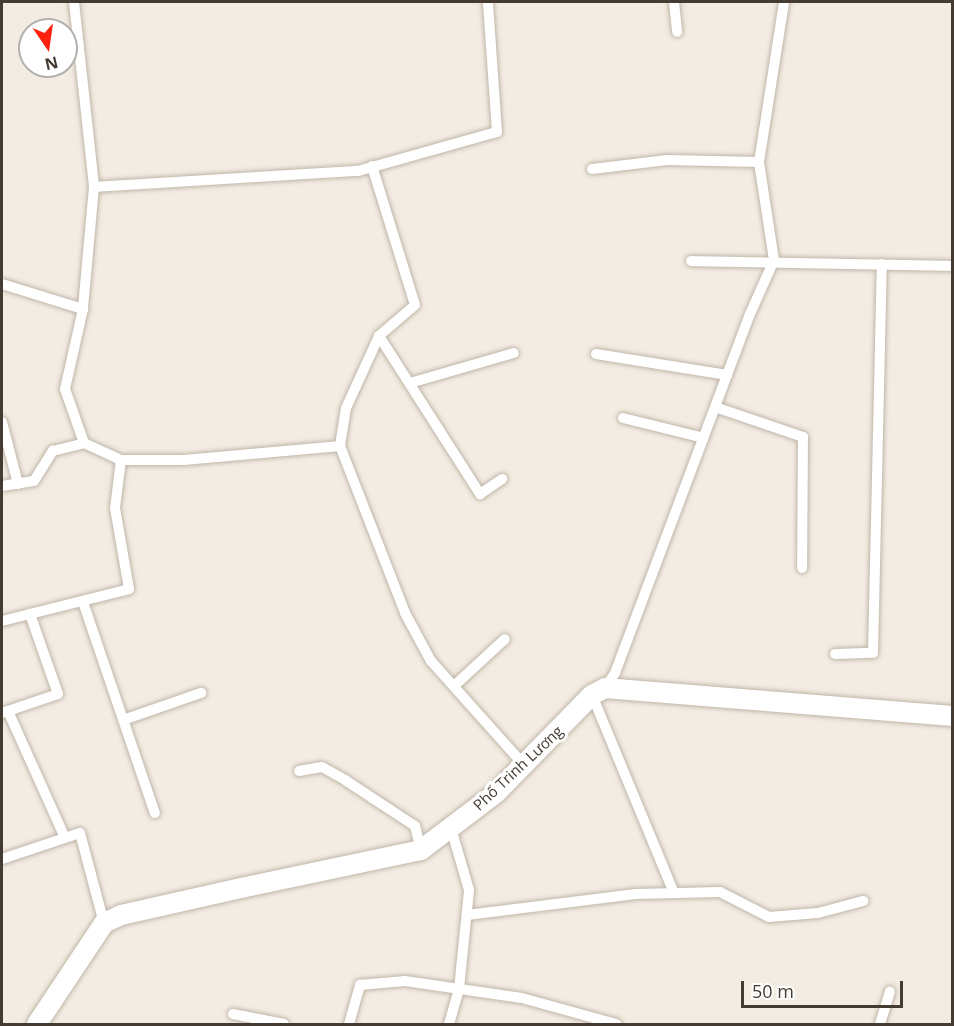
<!DOCTYPE html>
<meta charset="utf-8">
<style>
body{margin:0}
#map{position:relative;width:954px;height:1026px;overflow:hidden;background:#f2ece3;font-family:"Open Sans",sans-serif}
div>[style]{position:absolute}
.roads{filter:drop-shadow(0 0 2px #c1b6a8) drop-shadow(0 0 2px #c1b6a8)}
.service>*{height:10px;margin:-5px;padding:0 5px;transform-origin:5px;border-radius:5px;background:#fff}
.minor>*{height:20px;margin:-10px;padding:0 10px;transform-origin:10px;border-radius:10px;background:#fff}
span{translate:-50% -50%;white-space:nowrap;text-align:center;line-height:1.15;-webkit-text-stroke:6px #fff;paint-order:stroke}
.street-label{font-size:15px;color:#443c33}
.frame{position:absolute;inset:0;border:3px solid #443c33;pointer-events:none}
.north{position:absolute;left:18px;top:18px;width:60px;height:60px;box-sizing:border-box;background:#fff;border:2px solid #b4b1ad;border-radius:50%;rotate:167deg;font-size:16px;font-weight:700;line-height:24px;text-align:center;color:#443c33}
.north::after{content:'';display:block;margin:auto;width:21px;height:27px;background:#ff200d;clip-path:polygon(50% 0,100% 100%,50% 72%,0 100%)}
.scale{position:absolute;left:741px;top:981px;width:162px;height:27px;box-sizing:border-box;border:3px solid #443c33;border-top:0;padding-left:8px;font-size:18px;line-height:21px;white-space:nowrap;color:#443c33;-webkit-text-stroke:4px #fff;paint-order:stroke}
</style>
<div id="map">
<div class="roads">
<div class="service">
<i style="left:74px;top:2px;width:186px;rotate:83.8deg"></i>
<i style="left:94px;top:187px;width:122px;rotate:95.2deg"></i>
<i style="left:83px;top:309px;width:82px;rotate:102.7deg"></i>
<i style="left:65px;top:389px;width:57px;rotate:70.6deg"></i>
<i style="left:84px;top:443px;width:41px;rotate:24.7deg"></i>
<i style="left:121px;top:460px;width:63px"></i>
<i style="left:184px;top:460px;width:157px;rotate:-5.1deg"></i>
<i style="left:674px;top:2px;width:30px;rotate:84deg"></i>
<i style="left:372px;top:166px;width:145px;rotate:72.8deg"></i>
<i style="left:415px;top:305px;width:48px;rotate:139.3deg"></i>
<i style="left:379px;top:336px;width:188px;rotate:57.4deg"></i>
<i style="left:480px;top:494px;width:27px;rotate:-34deg"></i>
<i style="left:592px;top:169px;width:76px;rotate:-6.8deg"></i>
<i style="left:667px;top:160px;width:92px;rotate:1.2deg"></i>
<i style="left:94px;top:187px;width:264px;rotate:-3.5deg"></i>
<i style="left:358px;top:171px;width:144px;rotate:-15.7deg"></i>
<i style="left:497px;top:132px;width:130px;rotate:-94deg"></i>
<i style="left:691px;top:261px;width:261px;rotate:1.1deg"></i>
<i style="left:2px;top:284px;width:85px;rotate:17.2deg"></i>
<i style="left:379px;top:336px;width:79px;rotate:114.6deg"></i>
<i style="left:346px;top:408px;width:38px;rotate:99deg"></i>
<i style="left:340px;top:446px;width:179px;rotate:68.7deg"></i>
<i style="left:405px;top:613px;width:55px;rotate:61.6deg"></i>
<i style="left:431px;top:661px;width:140px;rotate:48.2deg"></i>
<i style="left:596px;top:354px;width:133px;rotate:9.1deg"></i>
<i style="left:410px;top:383px;width:108px;rotate:-16.1deg"></i>
<i style="left:715px;top:407px;width:93px;rotate:18.8deg"></i>
<i style="left:803px;top:437px;width:131px;rotate:90.4deg"></i>
<i style="left:623px;top:418px;width:83px;rotate:13.9deg"></i>
<i style="left:2px;top:422px;width:64px;rotate:75.5deg"></i>
<i style="left:2px;top:486px;width:32px;rotate:-9deg"></i>
<i style="left:34px;top:481px;width:36px;rotate:-58deg"></i>
<i style="left:53px;top:451px;width:32px;rotate:-14deg"></i>
<i style="left:83px;top:602px;width:223px;rotate:71.2deg"></i>
<i style="left:2px;top:621px;width:131px;rotate:-14.1deg"></i>
<i style="left:129px;top:589px;width:82px;rotate:-99.8deg"></i>
<i style="left:115px;top:508px;width:48px;rotate:-82.9deg"></i>
<i style="left:835px;top:654px;width:38px;rotate:-2deg"></i>
<i style="left:873px;top:653px;width:389px;rotate:-88.7deg"></i>
<i style="left:454px;top:686px;width:69px;rotate:-42.7deg"></i>
<i style="left:605px;top:688px;width:18px;rotate:-56deg"></i>
<i style="left:615px;top:673px;width:384px;rotate:-69.4deg"></i>
<i style="left:750px;top:314px;width:59px;rotate:-66deg"></i>
<i style="left:774px;top:260px;width:99px;rotate:-98.7deg"></i>
<i style="left:759px;top:162px;width:162px;rotate:-81.1deg"></i>
<i style="left:592px;top:695px;width:214px;rotate:67.5deg"></i>
<i style="left:8px;top:711px;width:139px;rotate:65.8deg"></i>
<i style="left:2px;top:713px;width:59px;rotate:-18.7deg"></i>
<i style="left:58px;top:694px;width:85px;rotate:-109.3deg"></i>
<i style="left:123px;top:720px;width:83px;rotate:-19.1deg"></i>
<i style="left:299px;top:771px;width:23px;rotate:-10deg"></i>
<i style="left:322px;top:767px;width:26px;rotate:29deg"></i>
<i style="left:345px;top:780px;width:84px;rotate:33.3deg"></i>
<i style="left:415px;top:826px;width:25px;rotate:76deg"></i>
<i style="left:2px;top:859px;width:82px;rotate:-18.4deg"></i>
<i style="left:80px;top:833px;width:93px;rotate:75.1deg"></i>
<i style="left:467px;top:915px;width:170px;rotate:-7.1deg"></i>
<i style="left:636px;top:894px;width:84px;rotate:-1.4deg"></i>
<i style="left:720px;top:892px;width:55px;rotate:27deg"></i>
<i style="left:769px;top:917px;width:49px;rotate:-4.7deg"></i>
<i style="left:818px;top:913px;width:47px;rotate:-14.9deg"></i>
<i style="left:233px;top:1014px;width:52px;rotate:11.1deg"></i>
<i style="left:349px;top:1024px;width:41px;rotate:-74.2deg"></i>
<i style="left:360px;top:985px;width:45px;rotate:-5.1deg"></i>
<i style="left:405px;top:981px;width:118px;rotate:8.3deg"></i>
<i style="left:522px;top:998px;width:98px;rotate:15.5deg"></i>
<i style="left:449px;top:1024px;width:36px;rotate:-74deg"></i>
<i style="left:459px;top:989px;width:100px;rotate:-84.2deg"></i>
<i style="left:469px;top:890px;width:65px;rotate:-106.2deg"></i>
<i style="left:880px;top:1024px;width:34px;rotate:-73deg"></i>
</div>
<div class="minor">
<i style="left:37px;top:1024px;width:121px;rotate:-56.4deg"></i>
<i style="left:104px;top:923px;width:19px;rotate:-25deg"></i>
<i style="left:121px;top:915px;width:123px;rotate:-12.7deg"></i>
<i style="left:241px;top:888px;width:184px;rotate:-11.9deg"></i>
<i style="left:421px;top:850px;width:94px;rotate:-37.2deg"></i>
<i style="left:496px;top:793px;width:137px;rotate:-45.6deg"></i>
<i style="left:592px;top:695px;width:15px;rotate:-28deg"></i>
<i style="left:605px;top:688px;width:348px;rotate:4.6deg"></i>
</div>
</div>
<div class="street-label">
<span style="left:518px;top:768px;rotate:-43deg">Phố Trinh Lương</span>
</div>
<div class="frame"></div>
<div class="north">N</div>
<div class="scale">50 m</div>
</div>
